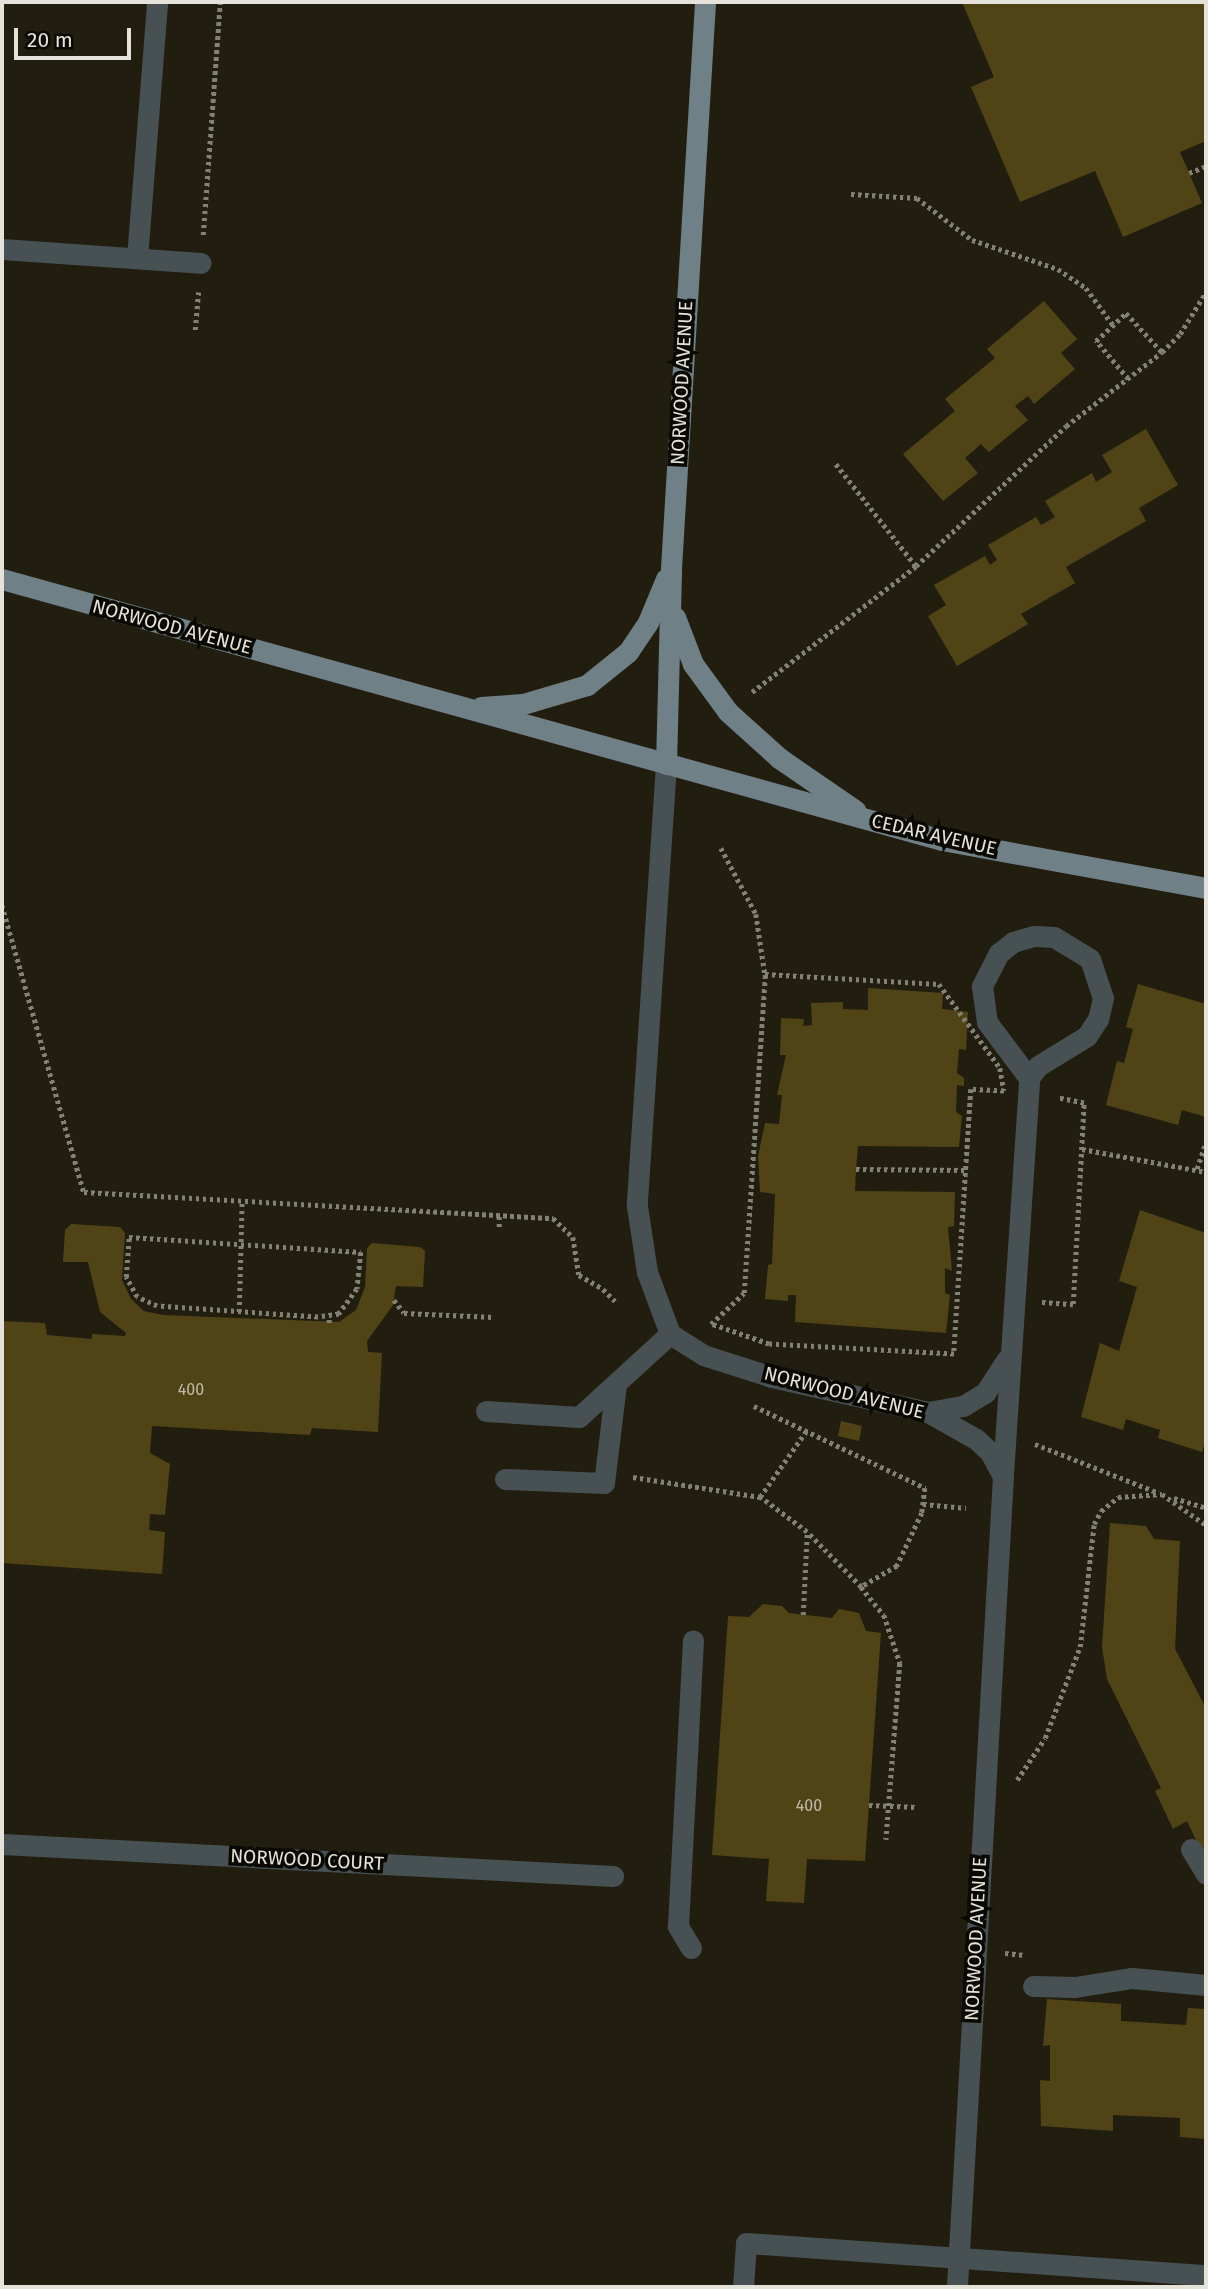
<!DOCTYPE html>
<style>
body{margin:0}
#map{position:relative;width:1208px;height:2289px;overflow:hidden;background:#221e0f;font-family:"Fira Sans",sans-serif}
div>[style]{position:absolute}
.building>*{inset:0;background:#504417}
.path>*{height:4.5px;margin-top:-2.25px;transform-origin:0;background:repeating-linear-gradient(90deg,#838074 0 3.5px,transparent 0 7px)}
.minor>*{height:21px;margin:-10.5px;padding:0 10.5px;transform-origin:10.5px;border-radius:10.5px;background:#475052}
.major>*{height:21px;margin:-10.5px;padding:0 10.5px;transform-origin:10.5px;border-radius:10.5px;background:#6f8187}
span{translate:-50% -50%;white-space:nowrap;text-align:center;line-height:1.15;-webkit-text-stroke:7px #090803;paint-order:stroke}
.number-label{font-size:16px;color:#c0bba8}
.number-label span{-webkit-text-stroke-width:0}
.street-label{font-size:19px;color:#e5e3d9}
.frame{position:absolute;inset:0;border:4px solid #e5e3d9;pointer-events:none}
.scale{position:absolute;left:14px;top:28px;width:117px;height:32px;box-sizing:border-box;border:4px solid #e5e3d9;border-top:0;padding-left:9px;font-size:21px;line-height:24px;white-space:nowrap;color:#e5e3d9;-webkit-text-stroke:5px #090803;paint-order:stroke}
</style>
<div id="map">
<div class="building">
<i style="clip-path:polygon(962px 2px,1206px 2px,1206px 141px,1180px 152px,1202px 203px,1123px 237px,1095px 171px,1020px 202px,971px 87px,994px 77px)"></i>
<i style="clip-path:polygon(1044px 301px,1077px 339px,1061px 353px,1075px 369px,1034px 404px,1028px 396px,1015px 406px,1028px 420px,989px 452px,981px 444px,965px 458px,978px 473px,943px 501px,903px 454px,955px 411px,945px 399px,995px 358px,987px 349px)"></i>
<i style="clip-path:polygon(1146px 429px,1178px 485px,1139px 508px,1146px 521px,1066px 567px,1075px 583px,1021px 614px,1028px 624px,957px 666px,928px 616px,946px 605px,934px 585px,985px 556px,990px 565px,997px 560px,988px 545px,1036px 517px,1041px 525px,1055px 517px,1045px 501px,1092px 473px,1096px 482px,1112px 472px,1102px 455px)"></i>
<i style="clip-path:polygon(1138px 984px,1206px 1004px,1206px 1117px,1182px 1110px,1178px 1125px,1106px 1105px,1117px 1061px,1124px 1063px,1133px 1029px,1126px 1027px)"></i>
<i style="clip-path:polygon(868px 988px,943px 993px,942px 1009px,968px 1012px,966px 1050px,959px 1049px,957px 1073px,964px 1078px,964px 1086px,957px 1085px,956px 1112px,962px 1116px,959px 1147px,858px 1146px,856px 1169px,855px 1191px,955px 1192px,954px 1226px,948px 1227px,952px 1271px,945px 1268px,945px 1293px,950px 1295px,946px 1333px,795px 1322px,796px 1295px,788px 1295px,788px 1301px,765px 1299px,768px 1265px,772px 1264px,775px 1194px,760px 1192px,758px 1156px,765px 1123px,779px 1124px,782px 1095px,777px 1095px,786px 1055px,780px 1055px,781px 1018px,804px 1019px,803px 1026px,812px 1025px,811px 1003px,843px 1002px,843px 1009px,868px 1010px)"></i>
<i style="clip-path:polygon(1140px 1210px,1206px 1233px,1206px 1438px,1202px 1452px,1158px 1438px,1160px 1430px,1126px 1419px,1123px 1430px,1081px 1417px,1100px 1343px,1119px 1351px,1137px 1287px,1119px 1281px)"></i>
<i style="clip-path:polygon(71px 1224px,120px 1227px,125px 1233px,122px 1280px,131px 1299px,144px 1311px,163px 1315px,339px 1322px,356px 1310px,365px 1287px,367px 1248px,372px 1243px,420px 1247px,425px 1251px,423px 1287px,396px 1286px,393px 1305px,367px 1341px,368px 1352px,382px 1353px,378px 1432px,312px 1428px,310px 1435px,152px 1426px,150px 1453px,170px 1464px,165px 1515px,150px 1514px,149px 1530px,165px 1532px,162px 1574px,2px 1563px,2px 1321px,45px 1323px,47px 1335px,92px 1339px,92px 1334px,125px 1336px,126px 1333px,100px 1312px,88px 1262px,63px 1262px,65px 1230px)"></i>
<i style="clip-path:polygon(841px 1421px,862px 1426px,859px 1441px,838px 1436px)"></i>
<i style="clip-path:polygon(1110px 1523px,1146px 1526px,1154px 1539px,1180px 1541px,1175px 1649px,1206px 1708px,1206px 1861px,1187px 1821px,1173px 1829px,1155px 1791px,1161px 1788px,1107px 1679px,1102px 1647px)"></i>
<i style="clip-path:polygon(763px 1604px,782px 1606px,789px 1613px,832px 1618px,839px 1609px,859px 1613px,866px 1631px,881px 1633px,865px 1861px,807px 1859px,804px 1903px,766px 1901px,769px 1859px,712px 1855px,728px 1616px,749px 1617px)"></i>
<i style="clip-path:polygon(1047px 1999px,1121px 2004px,1121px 2021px,1186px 2025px,1188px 2008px,1206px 2009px,1206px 2139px,1180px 2137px,1180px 2118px,1113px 2115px,1113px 2131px,1041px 2126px,1040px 2080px,1050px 2081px,1050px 2045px,1043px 2046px)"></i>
</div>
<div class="path">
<i style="left:1189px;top:173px;width:18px;rotate:-22deg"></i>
<i style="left:851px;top:194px;width:66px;rotate:3.5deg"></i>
<i style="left:917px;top:198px;width:69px;rotate:37.4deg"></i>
<i style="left:972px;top:240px;width:91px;rotate:18.6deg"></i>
<i style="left:1058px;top:269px;width:34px;rotate:34deg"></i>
<i style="left:1086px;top:288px;width:46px;rotate:53.9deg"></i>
<i style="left:203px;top:235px;width:234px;rotate:-85.8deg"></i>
<i style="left:195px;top:330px;width:38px;rotate:-85deg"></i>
<i style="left:1128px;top:379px;width:50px;rotate:-130.1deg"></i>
<i style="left:1096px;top:341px;width:41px;rotate:-43deg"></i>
<i style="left:1126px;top:313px;width:53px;rotate:47.3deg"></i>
<i style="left:836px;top:464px;width:130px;rotate:51.9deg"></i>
<i style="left:752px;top:692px;width:207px;rotate:-37.5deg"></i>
<i style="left:916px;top:566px;width:205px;rotate:-43deg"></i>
<i style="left:1066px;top:426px;width:121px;rotate:-37.6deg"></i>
<i style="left:1162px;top:352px;width:25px;rotate:-45deg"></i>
<i style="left:1180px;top:334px;width:49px;rotate:-58.2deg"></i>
<i style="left:721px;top:848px;width:75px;rotate:62.1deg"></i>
<i style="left:756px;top:914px;width:61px;rotate:81.5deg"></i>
<i style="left:2px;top:905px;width:298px;rotate:74.1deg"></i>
<i style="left:84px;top:1192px;width:470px;rotate:3.2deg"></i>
<i style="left:553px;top:1218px;width:28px;rotate:44deg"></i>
<i style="left:573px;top:1237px;width:38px;rotate:81deg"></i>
<i style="left:579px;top:1275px;width:28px;rotate:30deg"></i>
<i style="left:603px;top:1289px;width:20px;rotate:45deg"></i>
<i style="left:765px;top:974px;width:174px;rotate:3.3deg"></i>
<i style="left:939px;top:984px;width:104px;rotate:54deg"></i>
<i style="left:1000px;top:1068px;width:23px;rotate:80deg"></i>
<i style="left:1004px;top:1091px;width:33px;rotate:-177deg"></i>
<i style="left:971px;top:1089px;width:266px;rotate:93.7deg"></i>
<i style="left:954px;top:1354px;width:185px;rotate:-176.9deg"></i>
<i style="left:769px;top:1344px;width:61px;rotate:-161deg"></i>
<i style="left:711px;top:1324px;width:45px;rotate:-43.2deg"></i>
<i style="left:744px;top:1293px;width:320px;rotate:-86.2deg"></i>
<i style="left:1082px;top:1149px;width:126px;rotate:10.5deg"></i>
<i style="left:856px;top:1169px;width:110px;rotate:0.5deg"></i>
<i style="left:1197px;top:1169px;width:29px;rotate:-72deg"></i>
<i style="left:499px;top:1227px;width:14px;rotate:-90deg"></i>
<i style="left:129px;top:1237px;width:232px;rotate:3.7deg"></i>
<i style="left:361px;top:1252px;width:37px;rotate:96deg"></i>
<i style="left:357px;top:1289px;width:31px;rotate:126deg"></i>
<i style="left:339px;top:1314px;width:21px;rotate:172deg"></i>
<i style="left:318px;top:1317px;width:161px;rotate:-176.1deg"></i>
<i style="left:157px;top:1306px;width:22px;rotate:-156deg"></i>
<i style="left:137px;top:1297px;width:23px;rotate:-119deg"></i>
<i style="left:126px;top:1277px;width:40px;rotate:-85.7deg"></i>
<i style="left:394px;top:1300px;width:16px;rotate:52deg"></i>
<i style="left:404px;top:1313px;width:89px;rotate:2.6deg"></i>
<i style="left:1042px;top:1302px;width:31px;rotate:4deg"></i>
<i style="left:1073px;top:1304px;width:201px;rotate:-86.9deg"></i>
<i style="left:1084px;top:1103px;width:26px;rotate:-169deg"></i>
<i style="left:239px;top:1312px;width:112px;rotate:-88.5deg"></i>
<i style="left:329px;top:1323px;width:7px;rotate:-90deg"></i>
<i style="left:754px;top:1406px;width:190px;rotate:25.6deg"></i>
<i style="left:925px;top:1488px;width:25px;rotate:97deg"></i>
<i style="left:922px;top:1513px;width:59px;rotate:115.3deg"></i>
<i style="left:897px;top:1566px;width:42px;rotate:149.7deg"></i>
<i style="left:861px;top:1587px;width:77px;rotate:-134.5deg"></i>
<i style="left:1035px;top:1444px;width:133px;rotate:21.6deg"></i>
<i style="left:633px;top:1477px;width:129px;rotate:8.9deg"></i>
<i style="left:1174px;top:1498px;width:34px;rotate:17deg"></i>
<i style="left:923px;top:1504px;width:43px;rotate:5.3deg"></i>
<i style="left:861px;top:1587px;width:36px;rotate:51deg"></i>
<i style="left:884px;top:1615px;width:51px;rotate:71.6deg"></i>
<i style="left:900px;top:1663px;width:177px;rotate:94.5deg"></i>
<i style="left:803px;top:1615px;width:83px;rotate:-87.2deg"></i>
<i style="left:807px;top:1532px;width:59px;rotate:-143.3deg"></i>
<i style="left:760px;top:1497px;width:82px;rotate:-55deg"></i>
<i style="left:1017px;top:1780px;width:50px;rotate:-56.3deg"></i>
<i style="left:1045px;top:1738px;width:97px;rotate:-69deg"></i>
<i style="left:1080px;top:1647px;width:124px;rotate:-83.5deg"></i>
<i style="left:1094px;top:1524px;width:15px;rotate:-62deg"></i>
<i style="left:1101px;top:1511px;width:22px;rotate:-39deg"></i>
<i style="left:1118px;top:1497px;width:44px;rotate:-3.9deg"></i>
<i style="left:1162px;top:1494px;width:54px;rotate:35.2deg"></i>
<i style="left:869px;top:1805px;width:48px;rotate:2.4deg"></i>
<i style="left:1005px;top:1953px;width:19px;rotate:6deg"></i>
</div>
<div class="minor">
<i style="left:2px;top:249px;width:199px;rotate:4deg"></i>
<i style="left:137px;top:258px;width:257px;rotate:-85.5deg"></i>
<i style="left:666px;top:764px;width:443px;rotate:93.8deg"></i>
<i style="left:637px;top:1206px;width:67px;rotate:81.4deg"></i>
<i style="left:647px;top:1272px;width:66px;rotate:69.6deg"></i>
<i style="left:670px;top:1334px;width:39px;rotate:32deg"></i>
<i style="left:703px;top:1355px;width:72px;rotate:17.7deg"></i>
<i style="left:772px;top:1377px;width:160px;rotate:12.6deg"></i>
<i style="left:928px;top:1412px;width:55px;rotate:29.4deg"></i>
<i style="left:976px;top:1439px;width:19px;rotate:43deg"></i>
<i style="left:990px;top:1452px;width:27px;rotate:62deg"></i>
<i style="left:1003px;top:1476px;width:812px;rotate:93.25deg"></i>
<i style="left:1034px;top:936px;width:20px;rotate:3deg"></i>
<i style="left:1054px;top:937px;width:42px;rotate:31.4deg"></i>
<i style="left:1090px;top:959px;width:41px;rotate:71.6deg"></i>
<i style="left:1103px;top:998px;width:22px;rotate:103deg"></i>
<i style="left:1098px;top:1019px;width:20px;rotate:123deg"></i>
<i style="left:1087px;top:1036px;width:57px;rotate:148.5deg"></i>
<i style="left:1038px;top:1066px;width:15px;rotate:127deg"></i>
<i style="left:1029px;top:1078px;width:70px;rotate:-126.9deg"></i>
<i style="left:987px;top:1022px;width:36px;rotate:-98deg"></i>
<i style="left:982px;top:986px;width:37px;rotate:-63deg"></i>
<i style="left:999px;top:953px;width:18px;rotate:-38deg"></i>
<i style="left:1013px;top:942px;width:22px;rotate:-16deg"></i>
<i style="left:486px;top:1411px;width:93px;rotate:3.7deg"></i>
<i style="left:579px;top:1417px;width:123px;rotate:-42.4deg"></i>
<i style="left:928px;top:1412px;width:36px;rotate:-10deg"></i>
<i style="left:963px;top:1406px;width:26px;rotate:-31deg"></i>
<i style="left:985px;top:1393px;width:40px;rotate:-57.1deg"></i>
<i style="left:1003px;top:1474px;width:397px;rotate:-86.2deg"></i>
<i style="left:505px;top:1479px;width:99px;rotate:2.3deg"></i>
<i style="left:604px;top:1483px;width:100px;rotate:-83.1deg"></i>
<i style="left:2px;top:1844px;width:612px;rotate:3deg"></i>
<i style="left:1191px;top:1849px;width:29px;rotate:59deg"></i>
<i style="left:691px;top:1948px;width:26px;rotate:-121deg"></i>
<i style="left:678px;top:1926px;width:286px;rotate:-87deg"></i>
<i style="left:1033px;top:1986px;width:42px;rotate:1.4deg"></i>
<i style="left:1075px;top:1987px;width:58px;rotate:-9deg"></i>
<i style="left:1132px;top:1978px;width:74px;rotate:5.4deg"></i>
<i style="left:743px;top:2287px;width:44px;rotate:-86.1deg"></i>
<i style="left:746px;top:2243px;width:461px;rotate:4deg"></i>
</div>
<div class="major">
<i style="left:2px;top:579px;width:976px;rotate:15.52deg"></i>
<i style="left:942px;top:840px;width:268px;rotate:10.3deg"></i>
<i style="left:675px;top:617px;width:50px;rotate:69deg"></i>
<i style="left:693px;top:664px;width:59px;rotate:53.9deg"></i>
<i style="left:728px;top:712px;width:69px;rotate:42deg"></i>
<i style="left:779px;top:758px;width:93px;rotate:34.5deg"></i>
<i style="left:481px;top:707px;width:42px;rotate:-4.1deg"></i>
<i style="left:523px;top:704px;width:67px;rotate:-16.5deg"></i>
<i style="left:587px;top:685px;width:53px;rotate:-38.8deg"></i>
<i style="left:628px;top:652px;width:36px;rotate:-56deg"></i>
<i style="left:648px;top:622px;width:47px;rotate:-67.3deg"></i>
<i style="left:666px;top:764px;width:196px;rotate:-88.5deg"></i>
<i style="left:671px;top:568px;width:567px;rotate:-86.56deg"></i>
</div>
<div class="number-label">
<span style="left:191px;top:1390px">400</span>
<span style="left:809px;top:1806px">400</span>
</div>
<div class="street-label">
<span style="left:682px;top:383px;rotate:-87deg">NORWOOD AVENUE</span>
<span style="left:172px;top:627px;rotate:15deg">NORWOOD AVENUE</span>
<span style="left:934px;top:835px;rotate:13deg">CEDAR AVENUE</span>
<span style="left:844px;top:1393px;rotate:14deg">NORWOOD AVENUE</span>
<span style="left:307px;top:1860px;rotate:3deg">NORWOOD COURT</span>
<span style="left:976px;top:1939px;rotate:-87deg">NORWOOD AVENUE</span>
</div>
<div class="frame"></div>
<div class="scale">20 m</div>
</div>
